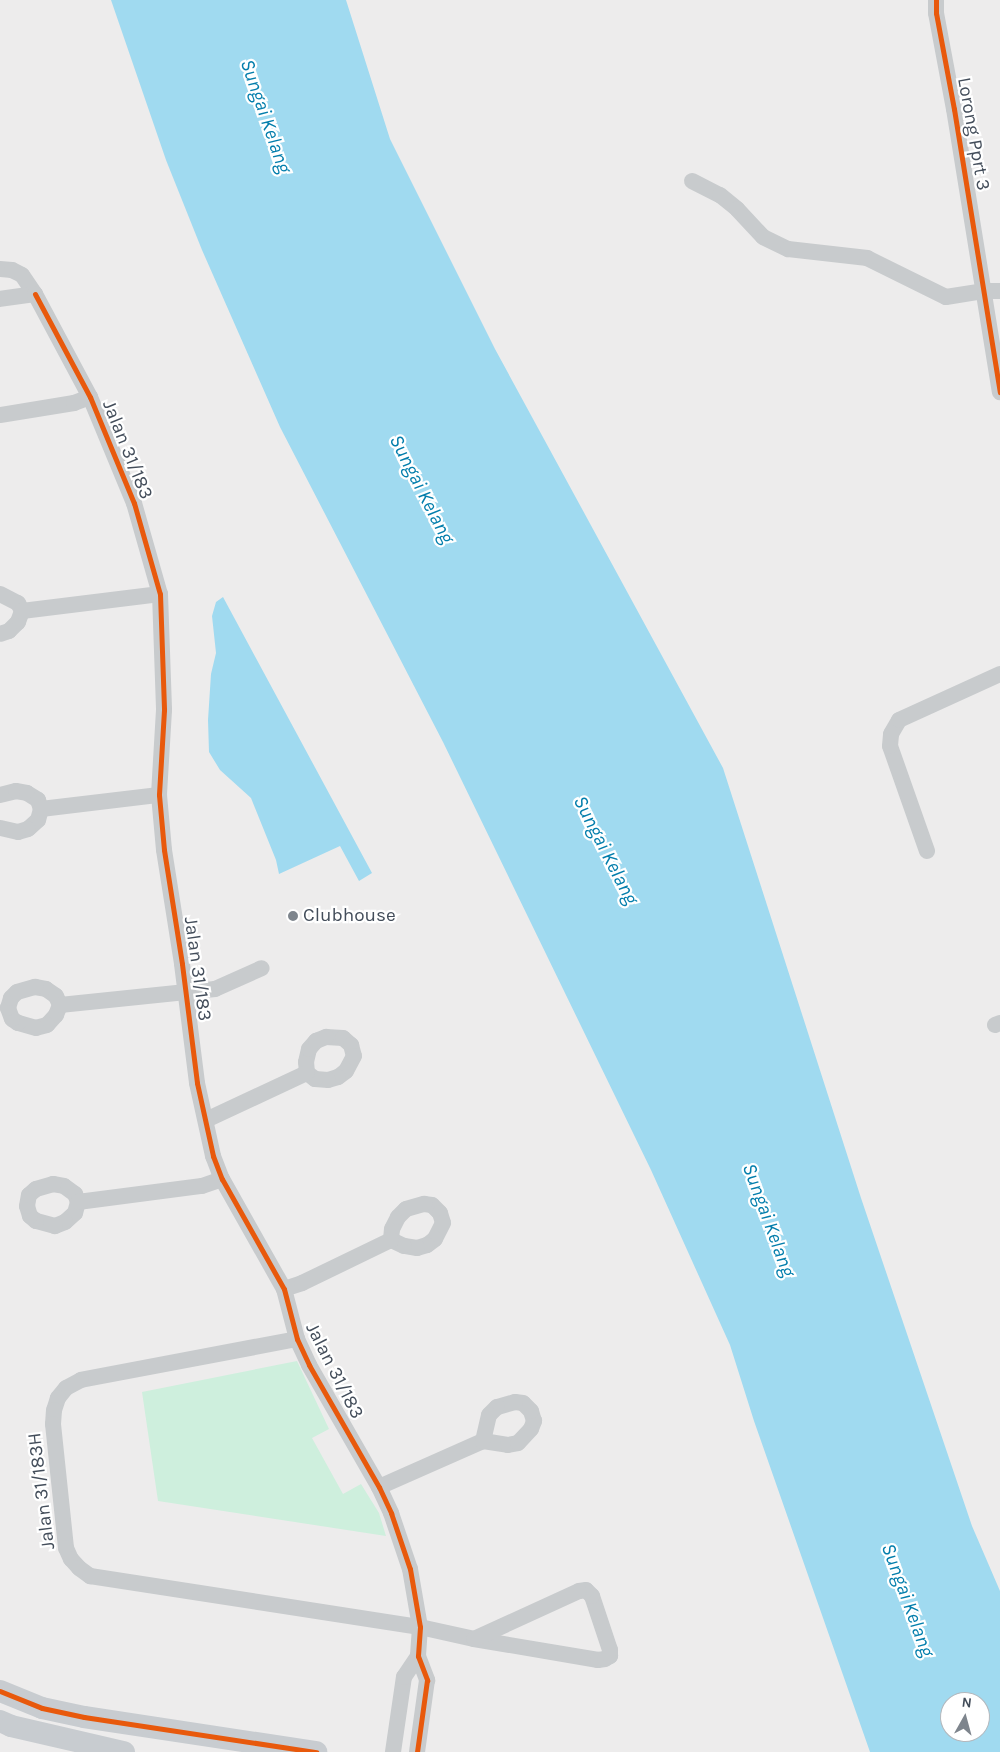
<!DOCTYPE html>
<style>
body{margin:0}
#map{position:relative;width:1000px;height:1752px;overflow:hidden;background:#edecec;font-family:Karla,sans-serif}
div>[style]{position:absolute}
.green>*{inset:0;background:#ceefdd}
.water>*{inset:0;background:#a0daf0}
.street>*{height:16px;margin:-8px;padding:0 8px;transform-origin:8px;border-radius:8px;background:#c8cbcd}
.secondary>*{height:22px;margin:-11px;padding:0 11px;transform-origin:11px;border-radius:11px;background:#c8ccd0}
.cycleway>*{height:5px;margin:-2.5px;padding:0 2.5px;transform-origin:2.5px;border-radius:2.5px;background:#e8590c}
.dots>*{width:14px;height:14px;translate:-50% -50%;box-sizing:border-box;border:2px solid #fff;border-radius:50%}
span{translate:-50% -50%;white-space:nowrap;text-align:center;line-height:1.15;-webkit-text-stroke:4.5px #fff;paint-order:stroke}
.street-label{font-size:19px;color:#434d5a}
.poi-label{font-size:19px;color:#434d5a}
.left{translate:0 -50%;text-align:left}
.water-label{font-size:20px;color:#037eac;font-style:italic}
.north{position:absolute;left:940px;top:1692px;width:50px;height:50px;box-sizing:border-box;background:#fff;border:1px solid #b4b8bd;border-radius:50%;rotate:7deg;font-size:14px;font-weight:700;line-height:20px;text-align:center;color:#434d5a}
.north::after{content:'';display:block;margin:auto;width:18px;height:22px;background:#7e858d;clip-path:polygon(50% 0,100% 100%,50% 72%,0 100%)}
</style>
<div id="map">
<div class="green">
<i style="clip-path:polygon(297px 1361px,329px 1429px,312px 1438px,343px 1494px,361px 1484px,379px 1513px,386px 1536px,158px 1501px,142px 1392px)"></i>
</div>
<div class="water">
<i style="clip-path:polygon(evenodd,111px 0,346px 0,390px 139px,495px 349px,723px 768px,861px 1198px,972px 1526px,1000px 1591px,1000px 1752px,870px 1752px,754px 1421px,730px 1345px,651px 1170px,443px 742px,280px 427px,202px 250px,166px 160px,111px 0,950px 1702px,980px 1702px,980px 1732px,950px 1732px,950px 1702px)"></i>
<i style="clip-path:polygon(223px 597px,372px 873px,359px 881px,340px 846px,279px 874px,276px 860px,251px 798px,220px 770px,209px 752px,208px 720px,211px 674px,216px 653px,212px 616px,216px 602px)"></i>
</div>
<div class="street">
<i style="left:936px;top:0;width:13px;rotate:90deg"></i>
<i style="left:936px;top:13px;width:98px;rotate:79.4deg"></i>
<i style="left:954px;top:109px;width:287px;rotate:80.8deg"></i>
<i style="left:692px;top:181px;width:31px;rotate:27deg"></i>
<i style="left:720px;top:195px;width:22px;rotate:39deg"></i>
<i style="left:737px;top:209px;width:38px;rotate:47deg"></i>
<i style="left:763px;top:237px;width:28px;rotate:26deg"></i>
<i style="left:788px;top:249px;width:80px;rotate:6.5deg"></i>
<i style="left:867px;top:258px;width:88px;rotate:26.3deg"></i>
<i style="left:946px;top:297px;width:39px;rotate:-9deg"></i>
<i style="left:985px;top:291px;width:15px"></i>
<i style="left:0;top:269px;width:12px;rotate:5deg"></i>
<i style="left:12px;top:270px;width:11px;rotate:27deg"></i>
<i style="left:22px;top:275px;width:23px;rotate:56deg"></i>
<i style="left:35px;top:294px;width:35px;rotate:172deg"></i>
<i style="left:35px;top:294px;width:117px;rotate:61.9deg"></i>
<i style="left:90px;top:397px;width:115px;rotate:67.5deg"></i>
<i style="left:134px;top:503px;width:95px;rotate:74.1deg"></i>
<i style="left:160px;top:594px;width:116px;rotate:88deg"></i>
<i style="left:164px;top:710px;width:85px;rotate:93.4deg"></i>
<i style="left:159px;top:795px;width:55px;rotate:84.8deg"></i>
<i style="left:164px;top:850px;width:115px;rotate:81deg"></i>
<i style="left:182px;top:964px;width:120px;rotate:82.8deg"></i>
<i style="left:197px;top:1083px;width:75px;rotate:77.6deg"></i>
<i style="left:213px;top:1156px;width:25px;rotate:69deg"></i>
<i style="left:222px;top:1179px;width:126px;rotate:60.6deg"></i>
<i style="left:284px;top:1289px;width:52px;rotate:75.4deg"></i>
<i style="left:297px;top:1339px;width:29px;rotate:65deg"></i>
<i style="left:309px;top:1365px;width:141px;rotate:60.2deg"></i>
<i style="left:379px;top:1487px;width:29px;rotate:65deg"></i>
<i style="left:391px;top:1513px;width:59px;rotate:71.3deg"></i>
<i style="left:410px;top:1569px;width:59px;rotate:80.2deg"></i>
<i style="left:420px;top:1627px;width:29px;rotate:94deg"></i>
<i style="left:418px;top:1656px;width:26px;rotate:69deg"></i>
<i style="left:427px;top:1680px;width:73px;rotate:97.9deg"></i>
<i style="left:0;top:415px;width:75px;rotate:-9.2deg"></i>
<i style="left:74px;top:403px;width:17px;rotate:-21deg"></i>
<i style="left:0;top:594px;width:20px;rotate:27deg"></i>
<i style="left:18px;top:603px;width:9px;rotate:63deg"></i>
<i style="left:22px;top:611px;width:12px;rotate:110deg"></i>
<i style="left:18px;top:622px;width:13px;rotate:135deg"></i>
<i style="left:9px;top:631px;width:9px;rotate:162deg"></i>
<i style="left:22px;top:611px;width:139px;rotate:-7deg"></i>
<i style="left:0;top:795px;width:16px;rotate:-14deg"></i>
<i style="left:16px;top:791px;width:11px;rotate:10deg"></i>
<i style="left:27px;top:793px;width:13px;rotate:32deg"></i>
<i style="left:38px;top:800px;width:9px;rotate:72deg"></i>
<i style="left:41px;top:809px;width:11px;rotate:105deg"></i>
<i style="left:38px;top:820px;width:13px;rotate:138deg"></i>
<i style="left:28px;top:829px;width:10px;rotate:163deg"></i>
<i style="left:18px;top:832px;width:18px;rotate:-167deg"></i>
<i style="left:41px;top:809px;width:119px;rotate:-6.8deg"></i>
<i style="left:927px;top:851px;width:111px;rotate:-109.4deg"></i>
<i style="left:890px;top:746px;width:12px;rotate:-85deg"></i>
<i style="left:891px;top:734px;width:16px;rotate:-60deg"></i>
<i style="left:899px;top:720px;width:111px;rotate:-24.5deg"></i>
<i style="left:35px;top:987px;width:11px;rotate:10deg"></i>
<i style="left:46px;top:989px;width:12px;rotate:35deg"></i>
<i style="left:56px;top:996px;width:10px;rotate:66deg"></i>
<i style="left:60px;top:1005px;width:11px;rotate:112deg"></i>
<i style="left:56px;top:1015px;width:13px;rotate:132deg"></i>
<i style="left:47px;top:1025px;width:11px;rotate:165deg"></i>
<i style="left:36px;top:1028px;width:19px;rotate:-164deg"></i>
<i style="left:18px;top:1023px;width:7px;rotate:-146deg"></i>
<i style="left:12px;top:1019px;width:12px;rotate:-110deg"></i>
<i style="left:8px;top:1008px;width:10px;rotate:-73deg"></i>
<i style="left:11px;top:998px;width:8px;rotate:-45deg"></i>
<i style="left:17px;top:992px;width:19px;rotate:-16deg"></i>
<i style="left:60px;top:1005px;width:156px;rotate:-5.9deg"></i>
<i style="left:215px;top:989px;width:51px;rotate:-24.1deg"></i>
<i style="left:995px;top:1025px;width:5px;rotate:-22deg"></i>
<i style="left:326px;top:1037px;width:17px;rotate:3deg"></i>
<i style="left:343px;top:1038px;width:11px;rotate:41deg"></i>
<i style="left:351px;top:1045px;width:11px;rotate:75deg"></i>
<i style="left:354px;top:1056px;width:17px;rotate:118deg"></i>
<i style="left:346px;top:1071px;width:10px;rotate:143deg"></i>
<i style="left:338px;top:1077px;width:10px;rotate:163deg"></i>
<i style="left:328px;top:1080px;width:13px;rotate:-176deg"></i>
<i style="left:315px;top:1079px;width:10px;rotate:-143deg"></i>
<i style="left:307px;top:1073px;width:11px;rotate:-95deg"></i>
<i style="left:306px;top:1062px;width:13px;rotate:-77deg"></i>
<i style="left:309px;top:1049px;width:11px;rotate:-49deg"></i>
<i style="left:316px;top:1041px;width:11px;rotate:-22deg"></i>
<i style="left:206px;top:1120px;width:111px;rotate:-25deg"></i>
<i style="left:53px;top:1184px;width:11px;rotate:10deg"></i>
<i style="left:64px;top:1186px;width:14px;rotate:36deg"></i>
<i style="left:75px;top:1194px;width:9px;rotate:69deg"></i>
<i style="left:78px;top:1202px;width:11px;rotate:105deg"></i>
<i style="left:75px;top:1213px;width:13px;rotate:138deg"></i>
<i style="left:65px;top:1222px;width:11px;rotate:158deg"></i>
<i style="left:55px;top:1226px;width:20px;rotate:-165deg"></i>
<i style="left:36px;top:1221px;width:8px;rotate:-140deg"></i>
<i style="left:30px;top:1216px;width:10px;rotate:-107deg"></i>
<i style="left:27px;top:1206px;width:11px;rotate:-80deg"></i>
<i style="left:29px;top:1195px;width:9px;rotate:-41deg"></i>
<i style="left:36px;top:1189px;width:18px;rotate:-16deg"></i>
<i style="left:78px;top:1202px;width:125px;rotate:-7.4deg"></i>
<i style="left:202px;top:1186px;width:21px;rotate:-19deg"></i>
<i style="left:424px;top:1204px;width:8px;rotate:7deg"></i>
<i style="left:432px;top:1205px;width:11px;rotate:45deg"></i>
<i style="left:440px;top:1213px;width:10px;rotate:73deg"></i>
<i style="left:443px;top:1223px;width:18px;rotate:117deg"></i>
<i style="left:435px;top:1239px;width:10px;rotate:143deg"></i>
<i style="left:427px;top:1245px;width:10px;rotate:163deg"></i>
<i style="left:417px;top:1248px;width:13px;rotate:-171deg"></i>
<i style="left:404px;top:1246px;width:14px;rotate:-155deg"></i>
<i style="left:391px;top:1240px;width:11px;rotate:-85deg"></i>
<i style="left:392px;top:1229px;width:13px;rotate:-63deg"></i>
<i style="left:398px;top:1217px;width:11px;rotate:-45deg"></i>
<i style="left:406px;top:1209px;width:19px;rotate:-16deg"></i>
<i style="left:284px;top:1289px;width:19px;rotate:-18deg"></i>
<i style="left:302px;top:1283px;width:99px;rotate:-25.8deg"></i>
<i style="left:297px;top:1339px;width:220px;rotate:169.3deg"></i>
<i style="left:81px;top:1380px;width:17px;rotate:152deg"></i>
<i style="left:66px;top:1388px;width:13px;rotate:129deg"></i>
<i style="left:58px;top:1398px;width:13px;rotate:108deg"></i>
<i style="left:54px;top:1410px;width:14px;rotate:94deg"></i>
<i style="left:53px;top:1424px;width:125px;rotate:84deg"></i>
<i style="left:66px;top:1548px;width:12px;rotate:66deg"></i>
<i style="left:71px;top:1559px;width:12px;rotate:48deg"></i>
<i style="left:79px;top:1568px;width:14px;rotate:36deg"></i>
<i style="left:90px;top:1576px;width:334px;rotate:8.8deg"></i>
<i style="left:420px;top:1627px;width:55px;rotate:12.5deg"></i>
<i style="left:474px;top:1639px;width:126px;rotate:9.6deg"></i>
<i style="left:598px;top:1660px;width:7px;rotate:-8deg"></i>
<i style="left:605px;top:1659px;width:6px;rotate:-31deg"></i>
<i style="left:610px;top:1656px;width:6px;rotate:-90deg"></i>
<i style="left:610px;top:1650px;width:57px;rotate:-108.4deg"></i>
<i style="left:592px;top:1596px;width:8px;rotate:-135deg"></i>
<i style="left:586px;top:1590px;width:7px;rotate:172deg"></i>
<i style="left:579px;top:1591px;width:115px;rotate:155.4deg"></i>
<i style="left:379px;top:1487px;width:114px;rotate:-23.9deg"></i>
<i style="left:483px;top:1441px;width:25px;rotate:9deg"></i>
<i style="left:508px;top:1445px;width:10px;rotate:-11deg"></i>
<i style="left:518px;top:1443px;width:19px;rotate:-47deg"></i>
<i style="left:531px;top:1429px;width:9px;rotate:-69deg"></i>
<i style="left:534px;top:1421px;width:10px;rotate:-107deg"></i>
<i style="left:531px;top:1411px;width:11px;rotate:-135deg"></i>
<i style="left:523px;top:1403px;width:8px;rotate:-173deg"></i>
<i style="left:515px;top:1402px;width:19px;rotate:164deg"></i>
<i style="left:497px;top:1407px;width:11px;rotate:135deg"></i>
<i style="left:489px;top:1415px;width:27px;rotate:103deg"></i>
<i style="left:393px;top:1752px;width:76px;rotate:-81.7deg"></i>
<i style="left:404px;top:1677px;width:25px;rotate:-56deg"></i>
</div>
<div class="secondary">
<i style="left:0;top:1691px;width:45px;rotate:22deg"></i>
<i style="left:42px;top:1708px;width:43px;rotate:12.1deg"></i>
<i style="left:84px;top:1717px;width:235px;rotate:8.6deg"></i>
<i style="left:0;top:1721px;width:12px;rotate:24deg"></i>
<i style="left:11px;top:1726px;width:116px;rotate:13deg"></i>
</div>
<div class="cycleway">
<i style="left:936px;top:0;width:13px;rotate:90deg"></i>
<i style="left:936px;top:13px;width:98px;rotate:79.4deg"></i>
<i style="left:954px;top:109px;width:287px;rotate:80.8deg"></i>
<i style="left:35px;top:294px;width:117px;rotate:61.9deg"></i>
<i style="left:90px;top:397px;width:115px;rotate:67.5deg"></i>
<i style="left:134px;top:503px;width:95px;rotate:74.1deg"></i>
<i style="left:160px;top:594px;width:116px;rotate:88deg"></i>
<i style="left:164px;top:710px;width:85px;rotate:93.4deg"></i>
<i style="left:159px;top:795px;width:55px;rotate:84.8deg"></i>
<i style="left:164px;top:850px;width:115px;rotate:81deg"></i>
<i style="left:182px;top:964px;width:120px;rotate:82.8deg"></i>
<i style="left:197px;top:1083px;width:75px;rotate:77.6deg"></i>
<i style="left:213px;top:1156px;width:25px;rotate:69deg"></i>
<i style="left:222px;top:1179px;width:126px;rotate:60.6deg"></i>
<i style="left:284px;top:1289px;width:52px;rotate:75.4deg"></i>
<i style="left:297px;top:1339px;width:29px;rotate:65deg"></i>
<i style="left:309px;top:1365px;width:141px;rotate:60.2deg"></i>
<i style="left:379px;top:1487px;width:29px;rotate:65deg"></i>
<i style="left:391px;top:1513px;width:59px;rotate:71.3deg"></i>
<i style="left:410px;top:1569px;width:59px;rotate:80.2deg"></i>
<i style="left:420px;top:1627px;width:29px;rotate:94deg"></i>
<i style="left:418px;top:1656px;width:26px;rotate:69deg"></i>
<i style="left:427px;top:1680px;width:73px;rotate:97.9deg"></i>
<i style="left:0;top:1691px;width:45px;rotate:22deg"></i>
<i style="left:42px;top:1708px;width:43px;rotate:12.1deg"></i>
<i style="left:84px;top:1717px;width:235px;rotate:8.6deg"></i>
</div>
<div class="dots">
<i style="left:293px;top:916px;background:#7e858d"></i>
</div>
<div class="street-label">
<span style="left:973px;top:134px;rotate:80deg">Lorong Pprt 3</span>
<span style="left:127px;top:450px;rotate:68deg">Jalan 31/183</span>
<span style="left:197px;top:969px;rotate:82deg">Jalan 31/183</span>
<span style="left:334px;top:1371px;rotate:63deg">Jalan 31/183</span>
<span style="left:42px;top:1491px;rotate:-97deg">Jalan 31/183H</span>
</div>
<div class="poi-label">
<span class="left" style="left:303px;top:916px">Clubhouse</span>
</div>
<div class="water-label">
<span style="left:266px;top:116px;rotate:71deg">Sungai Kelang</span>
<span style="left:422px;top:489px;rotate:63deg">Sungai Kelang</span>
<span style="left:606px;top:850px;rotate:63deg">Sungai Kelang</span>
<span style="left:769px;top:1220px;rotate:70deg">Sungai Kelang</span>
<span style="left:908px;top:1600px;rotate:70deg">Sungai Kelang</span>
</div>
<div class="north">N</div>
</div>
